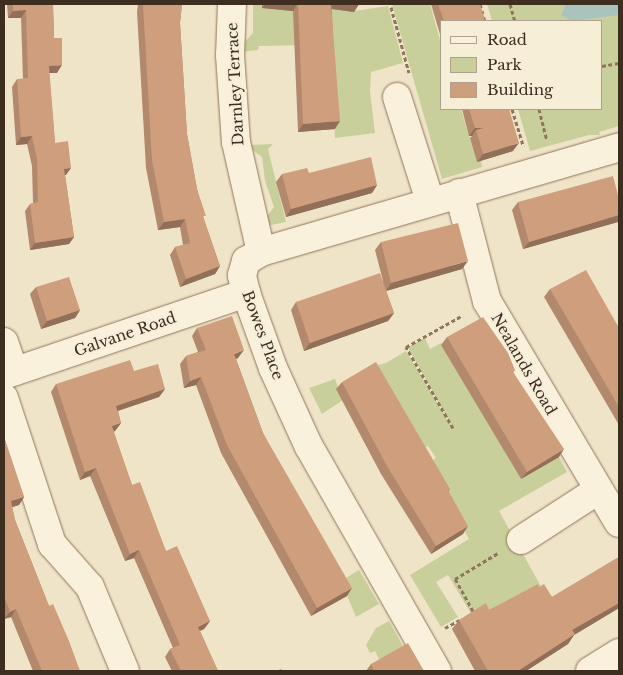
<!DOCTYPE html>
<style>
body{margin:0}
#map{position:relative;width:623px;height:675px;overflow:hidden;background:#f0e4c8;font-family:"Libre Baskerville",serif}
div>[style]{position:absolute}
.green>*{inset:0;background:#c9cf9b}
.water>*{inset:0;background:#a9c4bc}
.path>*{height:3px;margin-top:-1.5px;transform-origin:0;background:repeating-linear-gradient(90deg,#8d765c 0 4px,transparent 0 6.5px)}
.roads{filter:drop-shadow(0 0 1px #8d765c) drop-shadow(0 0 1px #8d765c)}
.minor>*{height:28px;margin:-14px;padding:0 14px;transform-origin:14px;border-radius:14px;background:#faf1dc}
.wall>*{inset:0;background:#b2896c}
.shaded-wall>*{inset:0;background:#916f58}
.building>*{inset:0;background:#cf9f7d}
span{translate:-50% -50%;white-space:nowrap;text-align:center;line-height:1.15;-webkit-text-stroke:4.5px #f7eed8;paint-order:stroke}
.street-label{font-size:15px;color:#3d2e20}
.frame{position:absolute;inset:0;border:5px solid #3d2e20;pointer-events:none}
.legend{position:absolute;left:440px;top:20px;width:162px;height:90px;box-sizing:border-box;background:#f7eed8;border:1px solid #ada18e;margin:0;padding:6px 9px;list-style:none;font-size:15px;color:#3d2e20}
.legend li{display:flex;align-items:center;gap:10px;height:25px}
.legend b{width:25px;border:1px solid #ada18e}
</style>
<div id="map">
<div class="green">
<i style="clip-path:polygon(253px 4px,262px 4px,262px 8px,288px 10px,299px 4px,354px 11px,388px 6px,403px 63px,371px 72px,370px 91px,375px 133px,335px 138px,333px 107px,310px 45px,259px 46px,258px 50px,242px 52px,243px 44px,253px 33px)"></i>
<i style="clip-path:polygon(392px 4px,430px 4px,442px 47px,442px 109px,461px 109px,477px 161px,481px 160px,482px 167px,442px 179px)"></i>
<i style="clip-path:polygon(487px 4px,619px 4px,619px 126px,599px 132px,600px 135px,589px 135px,530px 151px,518px 109px,602px 109px,602px 21px,492px 21px)"></i>
<i style="clip-path:polygon(273px 144px,268px 149px,286px 222px,266px 226px,264px 220px,274px 207px,265px 181px,262px 157px,251px 149px,251px 145px)"></i>
<i style="clip-path:polygon(425px 338px,430px 349px,441px 343px,521px 479px,559px 457px,567px 472px,499px 511px,543px 590px,473px 617px,448px 575px,436px 582px,458px 617px,441px 627px,410px 575px,469px 539px,427px 464px,436px 458px,428px 446px,420px 450px,369px 367px,386px 363px,406px 351px,453px 429px,408px 347px)"></i>
<i style="clip-path:polygon(335px 379px,343px 400px,322px 414px,309px 388px)"></i>
<i style="clip-path:polygon(359px 570px,379px 604px,356px 617px,341px 581px)"></i>
<i style="clip-path:polygon(389px 621px,404px 648px,380px 661px,375px 651px,370px 653px,366px 645px,376px 628px)"></i>
</div>
<div class="water">
<i style="clip-path:polygon(566px 4px,619px 4px,619px 15px,572px 21px,561px 15px)"></i>
</div>
<div class="path">
<i style="left:480px;top:4px;width:18px;rotate:74deg"></i>
<i style="left:510px;top:4px;width:18px;rotate:74deg"></i>
<i style="left:391px;top:7px;width:68px;rotate:74.7deg"></i>
<i style="left:602px;top:66px;width:17px;rotate:-10deg"></i>
<i style="left:512px;top:109px;width:39px;rotate:73deg"></i>
<i style="left:539px;top:109px;width:32px;rotate:76deg"></i>
<i style="left:453px;top:428px;width:94px;rotate:-120.1deg"></i>
<i style="left:406px;top:347px;width:65px;rotate:-29.3deg"></i>
<i style="left:473px;top:611px;width:37px;rotate:-119deg"></i>
<i style="left:455px;top:579px;width:50px;rotate:-31.2deg"></i>
<i style="left:445px;top:628px;width:18px;rotate:-29deg"></i>
<i style="left:279px;top:671px;width:3px;rotate:-18deg"></i>
</div>
<div class="roads">
<div class="minor">
<i style="left:232px;top:4px;width:51px;rotate:92.2deg"></i>
<i style="left:230px;top:55px;width:87px;rotate:86.1deg"></i>
<i style="left:236px;top:142px;width:113px;rotate:77.2deg"></i>
<i style="left:397px;top:97px;width:109px;rotate:72.4deg"></i>
<i style="left:459px;top:193px;width:112px;rotate:75.5deg"></i>
<i style="left:487px;top:301px;width:258px;rotate:59.3deg"></i>
<i style="left:4px;top:342px;width:31px;rotate:71deg"></i>
<i style="left:4px;top:375px;width:256px;rotate:-18.7deg"></i>
<i style="left:4px;top:398px;width:154px;rotate:71.8deg"></i>
<i style="left:52px;top:544px;width:57px;rotate:48.5deg"></i>
<i style="left:90px;top:587px;width:91px;rotate:67.4deg"></i>
<i style="left:521px;top:540px;width:92px;rotate:-33deg"></i>
<i style="left:437px;top:671px;width:258px;rotate:-119.7deg"></i>
<i style="left:309px;top:447px;width:87px;rotate:-114.5deg"></i>
<i style="left:273px;top:368px;width:80px;rotate:-109.8deg"></i>
<i style="left:246px;top:293px;width:18px;rotate:-103deg"></i>
<i style="left:242px;top:275px;width:15px;rotate:-74deg"></i>
<i style="left:246px;top:261px;width:17px;rotate:-31deg"></i>
<i style="left:261px;top:252px;width:373px;rotate:-16.3deg"></i>
<i style="left:590px;top:671px;width:34px;rotate:-32deg"></i>
</div>
</div>
<div class="wall">
<i style="clip-path:polygon(7px 4px,53px 4px,54px 38px,57px 73px,49px 73px,55px 143px,71px 168px,65px 175px,74px 237px,69px 244px,30px 250px,25px 211px,30px 204px,33px 203px,32px 166px,27px 144px,16px 145px,12px 87px,17px 79px,23px 79px,21px 18px,8px 18px)"></i>
<i style="clip-path:polygon(138px 4px,182px 4px,180px 23px,187px 134px,197px 189px,204px 220px,220px 266px,215px 274px,180px 287px,170px 255px,175px 247px,183px 245px,180px 227px,158px 230px,146px 168px,137px 12px)"></i>
<i style="clip-path:polygon(262px 4px,359px 4px,354px 12px,332px 9px,335px 129px,298px 132px,293px 11px,262px 8px)"></i>
<i style="clip-path:polygon(431px 4px,480px 4px,485px 21px,442px 21px,442px 41px)"></i>
<i style="clip-path:polygon(462px 109px,509px 109px,513px 151px,477px 162px,470px 138px,472px 136px,469px 136px)"></i>
<i style="clip-path:polygon(309px 173px,377px 185px,372px 193px,286px 217px,276px 182px,282px 174px)"></i>
<i style="clip-path:polygon(619px 199px,619px 220px,618px 222px,523px 249px,512px 210px,518px 202px)"></i>
<i style="clip-path:polygon(381px 242px,462px 269px,386px 291px,394px 313px,388px 321px,304px 351px,291px 310px,296px 302px,383px 281px,375px 250px)"></i>
<i style="clip-path:polygon(36px 287px,80px 310px,75px 318px,41px 329px,30px 294px)"></i>
<i style="clip-path:polygon(550px 289px,619px 328px,619px 425px,544px 297px)"></i>
<i style="clip-path:polygon(197px 328px,238px 358px,236px 359px,263px 433px,347px 596px,311px 616px,221px 453px,196px 385px,184px 388px,180px 364px,186px 356px,198px 352px,192px 336px)"></i>
<i style="clip-path:polygon(447px 337px,515px 370px,513px 372px,559px 457px,521px 479px,441px 345px)"></i>
<i style="clip-path:polygon(342px 382px,450px 489px,448px 492px,463px 534px,431px 554px,381px 474px,336px 389px)"></i>
<i style="clip-path:polygon(56px 384px,165px 389px,159px 397px,118px 411px,121px 423px,115px 431px,113px 432px,132px 485px,166px 551px,210px 621px,204px 629px,200px 631px,218px 671px,172px 671px,165px 657px,170px 649px,173px 648px,134px 558px,125px 561px,90px 476px,80px 480px,51px 392px)"></i>
<i style="clip-path:polygon(4px 437px,24px 497px,19px 505px,12px 507px,15px 520px,49px 606px,80px 671px,33px 671px,11px 617px,4px 619px)"></i>
<i style="clip-path:polygon(619px 557px,619px 608px,574px 635px,568px 644px,526px 671px,475px 671px,452px 629px,459px 620px,489px 610px,539px 587px,552px 597px)"></i>
<i style="clip-path:polygon(371px 664px,424px 671px,366px 671px)"></i>
</div>
<div class="shaded-wall">
<i style="clip-path:polygon(265px 4px,297px 4px,293px 11px,262px 8px)"></i>
<i style="clip-path:polygon(329px 4px,359px 4px,354px 12px,325px 8px)"></i>
<i style="clip-path:polygon(26px 10px,21px 18px,8px 18px,13px 11px)"></i>
<i style="clip-path:polygon(62px 65px,57px 73px,43px 73px,49px 66px)"></i>
<i style="clip-path:polygon(340px 121px,335px 129px,298px 132px,303px 124px)"></i>
<i style="clip-path:polygon(475px 128px,484px 128px,476px 130px,472px 136px,469px 136px)"></i>
<i style="clip-path:polygon(32px 136px,27px 144px,16px 145px,21px 137px)"></i>
<i style="clip-path:polygon(519px 143px,513px 151px,477px 162px,483px 154px)"></i>
<i style="clip-path:polygon(71px 168px,66px 175px,59px 176px,64px 169px)"></i>
<i style="clip-path:polygon(377px 185px,372px 193px,286px 217px,291px 209px)"></i>
<i style="clip-path:polygon(619px 215px,619px 220px,618px 222px,523px 249px,529px 242px)"></i>
<i style="clip-path:polygon(185px 219px,180px 227px,158px 230px,164px 222px)"></i>
<i style="clip-path:polygon(74px 237px,69px 244px,30px 250px,35px 243px)"></i>
<i style="clip-path:polygon(468px 261px,462px 269px,386px 291px,391px 283px)"></i>
<i style="clip-path:polygon(220px 266px,215px 274px,180px 287px,186px 279px)"></i>
<i style="clip-path:polygon(80px 310px,75px 318px,41px 329px,47px 321px)"></i>
<i style="clip-path:polygon(394px 313px,388px 321px,304px 351px,310px 343px)"></i>
<i style="clip-path:polygon(244px 350px,238px 358px,228px 362px,234px 354px)"></i>
<i style="clip-path:polygon(201px 377px,196px 385px,184px 388px,190px 381px)"></i>
<i style="clip-path:polygon(165px 389px,159px 397px,111px 413px,116px 406px)"></i>
<i style="clip-path:polygon(121px 423px,115px 431px,106px 434px,112px 426px)"></i>
<i style="clip-path:polygon(564px 449px,559px 457px,521px 479px,527px 472px)"></i>
<i style="clip-path:polygon(96px 468px,90px 476px,80px 480px,85px 472px)"></i>
<i style="clip-path:polygon(24px 497px,19px 505px,6px 509px,11px 501px)"></i>
<i style="clip-path:polygon(468px 526px,463px 534px,431px 554px,436px 546px)"></i>
<i style="clip-path:polygon(139px 550px,134px 558px,125px 561px,130px 554px)"></i>
<i style="clip-path:polygon(352px 588px,347px 596px,311px 616px,317px 608px)"></i>
<i style="clip-path:polygon(619px 603px,619px 608px,574px 635px,568px 644px,526px 671px,518px 671px,572px 630px)"></i>
<i style="clip-path:polygon(16px 609px,11px 617px,4px 619px,10px 612px)"></i>
<i style="clip-path:polygon(210px 621px,204px 629px,192px 634px,198px 627px)"></i>
</div>
<div class="building">
<i style="clip-path:polygon(13px 4px,53px 4px,54px 38px,62px 38px,62px 65px,49px 66px,53px 116px,55px 143px,68px 141px,71px 168px,64px 169px,74px 237px,35px 243px,30px 204px,38px 202px,37px 159px,32px 136px,21px 137px,17px 79px,28px 78px,26px 10px,13px 11px)"></i>
<i style="clip-path:polygon(143px 4px,182px 4px,180px 23px,187px 134px,197px 189px,206px 216px,203px 216px,220px 266px,186px 279px,175px 247px,190px 243px,185px 219px,164px 222px,152px 160px)"></i>
<i style="clip-path:polygon(298px 4px,331px 4px,340px 121px,303px 124px)"></i>
<i style="clip-path:polygon(438px 4px,480px 4px,485px 21px,444px 21px)"></i>
<i style="clip-path:polygon(469px 109px,509px 109px,519px 143px,483px 154px,476px 130px,484px 128px,475px 128px)"></i>
<i style="clip-path:polygon(371px 157px,377px 185px,291px 209px,282px 174px,307px 168px,309px 173px)"></i>
<i style="clip-path:polygon(613px 176px,619px 199px,619px 215px,529px 242px,518px 202px)"></i>
<i style="clip-path:polygon(458px 223px,468px 261px,391px 283px,381px 242px)"></i>
<i style="clip-path:polygon(586px 270px,619px 328px,619px 407px,550px 289px)"></i>
<i style="clip-path:polygon(380px 273px,394px 313px,310px 343px,296px 302px)"></i>
<i style="clip-path:polygon(69px 277px,80px 310px,47px 321px,36px 287px)"></i>
<i style="clip-path:polygon(232px 316px,244px 350px,234px 354px,263px 433px,352px 588px,317px 608px,227px 445px,201px 377px,190px 381px,186px 356px,206px 350px,197px 328px)"></i>
<i style="clip-path:polygon(483px 317px,508px 353px,515px 370px,513px 372px,564px 449px,527px 472px,447px 337px)"></i>
<i style="clip-path:polygon(130px 360px,134px 371px,158px 364px,165px 389px,116px 406px,121px 423px,112px 426px,132px 485px,140px 482px,166px 551px,177px 546px,210px 621px,198px 627px,218px 671px,181px 671px,170px 649px,180px 645px,139px 550px,130px 554px,96px 468px,85px 472px,56px 384px)"></i>
<i style="clip-path:polygon(376px 362px,450px 489px,448px 490px,468px 526px,436px 546px,387px 466px,342px 382px)"></i>
<i style="clip-path:polygon(4px 437px,24px 497px,11px 501px,15px 520px,49px 606px,53px 604px,69px 641px,80px 671px,42px 671px,16px 609px,10px 612px,4px 596px)"></i>
<i style="clip-path:polygon(619px 557px,619px 603px,572px 630px,575px 634px,518px 671px,488px 671px,459px 620px,486px 603px,489px 610px,538px 584px,539px 587px,544px 584px,552px 597px)"></i>
<i style="clip-path:polygon(408px 643px,424px 671px,374px 671px,371px 664px)"></i>
</div>
<div class="street-label">
<span style="left:235px;top:84px;rotate:-93deg">Darnley Terrace</span>
<span style="left:125px;top:334px;rotate:-19deg">Galvane Road</span>
<span style="left:263px;top:335px;rotate:70deg">Bowes Place</span>
<span style="left:524px;top:364px;rotate:60deg">Nealands Road</span>
</div>
<div class="frame"></div>
<ul class="legend">
<li><b style="height:6px;background:#faf1dc"></b>Road</li>
<li><b style="height:14px;background:#c9cf9b"></b>Park</li>
<li><b style="height:14px;background:#cf9f7d"></b>Building</li>
</ul>
</div>
